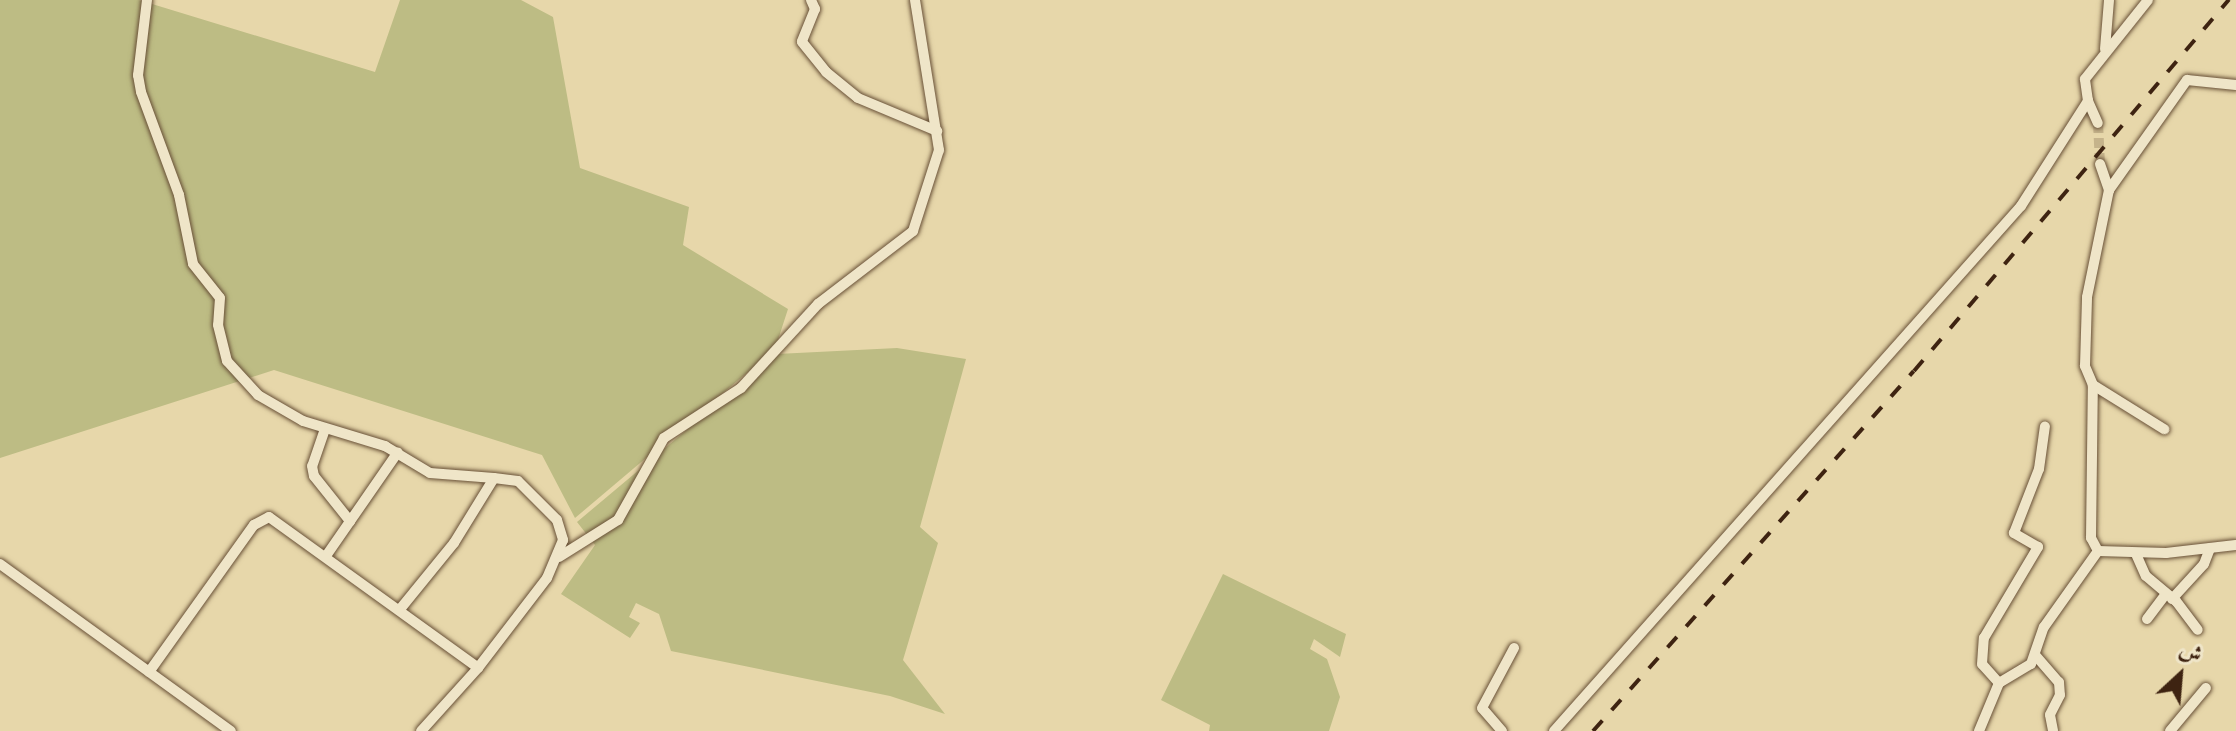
<!DOCTYPE html>
<meta charset="utf-8">
<style>
body{margin:0}
#map{position:relative;width:2236px;height:731px;overflow:hidden;background:#e7d7aa;font-family:"Libre Bodoni",Amiri,serif}
div>[style]{position:absolute}
.green>*{inset:0;background:#bdbc84}
.street-tunnel>*{height:10px;margin-top:-5px;transform-origin:0;background:repeating-linear-gradient(90deg,#c5b38b 0 10px,transparent 0 15px)}
.roads{filter:drop-shadow(0 0 2px #685037) drop-shadow(0 0 2px #685037)}
.street>*{height:10px;margin:-5px;padding:0 5px;transform-origin:5px;border-radius:5px;background:#efe5c8}
.rail>*{height:4px;margin-top:-2px;transform-origin:0;background:repeating-linear-gradient(90deg,#3e2311 0 14px,transparent 0 28px)}
span{translate:-50% -50%;white-space:nowrap;text-align:center;line-height:1.15;-webkit-text-stroke:8px #efe5c8;paint-order:stroke}
.north{position:absolute;left:2140px;top:635px;width:80px;height:80px;-webkit-text-stroke:6px #efe5c8;paint-order:stroke;rotate:26deg;font-size:22px;font-weight:700;line-height:32px;text-align:center;color:#3e2311}
.north::after{content:'';display:block;margin:auto;width:28px;height:36px;background:#3e2311;clip-path:polygon(50% 0,100% 100%,50% 72%,0 100%)}
</style>
<div id="map">
<div class="green">
<i style="clip-path:polygon(0 0,139px 0,375px 72px,400px 0,521px 0,553px 17px,580px 168px,689px 207px,683px 245px,788px 309px,775px 349px,575px 518px,542px 455px,274px 370px,0 458px)"></i>
<i style="clip-path:polygon(897px 348px,966px 359px,920px 527px,938px 543px,903px 660px,945px 714px,890px 696px,671px 651px,659px 614px,636px 603px,629px 617px,640px 623px,630px 638px,561px 594px,595px 545px,577px 522px,777px 354px)"></i>
<i style="clip-path:polygon(1223px 574px,1346px 634px,1340px 657px,1314px 639px,1310px 649px,1327px 659px,1340px 697px,1329px 731px,1209px 731px,1210px 725px,1161px 700px)"></i>
</div>
<div class="street-tunnel">
<i style="left:2098px;top:123px;width:41px;rotate:87.2deg"></i>
</div>
<div class="roads">
<div class="street">
<i style="left:147px;top:0;width:76px;rotate:96.8deg"></i>
<i style="left:138px;top:75px;width:17px;rotate:80deg"></i>
<i style="left:141px;top:92px;width:110px;rotate:69.7deg"></i>
<i style="left:179px;top:195px;width:70px;rotate:78.5deg"></i>
<i style="left:193px;top:264px;width:43px;rotate:51.5deg"></i>
<i style="left:220px;top:298px;width:27px;rotate:94deg"></i>
<i style="left:218px;top:325px;width:37px;rotate:76deg"></i>
<i style="left:227px;top:361px;width:46px;rotate:47.6deg"></i>
<i style="left:258px;top:395px;width:52px;rotate:30deg"></i>
<i style="left:303px;top:421px;width:86px;rotate:17deg"></i>
<i style="left:385px;top:446px;width:52px;rotate:31deg"></i>
<i style="left:430px;top:473px;width:64px;rotate:4.5deg"></i>
<i style="left:811px;top:0;width:10px;rotate:66deg"></i>
<i style="left:815px;top:9px;width:35px;rotate:112deg"></i>
<i style="left:802px;top:42px;width:38px;rotate:51deg"></i>
<i style="left:826px;top:72px;width:41px;rotate:39.1deg"></i>
<i style="left:858px;top:98px;width:86px;rotate:22.7deg"></i>
<i style="left:2105px;top:49px;width:49px;rotate:-85.3deg"></i>
<i style="left:2088px;top:101px;width:24px;rotate:66deg"></i>
<i style="left:2100px;top:164px;width:28px;rotate:71deg"></i>
<i style="left:2093px;top:385px;width:84px;rotate:31.8deg"></i>
<i style="left:325px;top:429px;width:39px;rotate:109deg"></i>
<i style="left:312px;top:466px;width:10px;rotate:79deg"></i>
<i style="left:314px;top:476px;width:58px;rotate:51.3deg"></i>
<i style="left:2098px;top:551px;width:15px;rotate:-118deg"></i>
<i style="left:2091px;top:538px;width:153px;rotate:-89.3deg"></i>
<i style="left:2093px;top:385px;width:21px;rotate:-113deg"></i>
<i style="left:2085px;top:366px;width:69px;rotate:-88.3deg"></i>
<i style="left:2087px;top:297px;width:109px;rotate:-78.4deg"></i>
<i style="left:2109px;top:190px;width:135px;rotate:-54.7deg"></i>
<i style="left:2187px;top:80px;width:49px;rotate:5.8deg"></i>
<i style="left:2136px;top:554px;width:24px;rotate:66deg"></i>
<i style="left:2146px;top:576px;width:39px;rotate:40deg"></i>
<i style="left:2176px;top:601px;width:36px;rotate:53deg"></i>
<i style="left:326px;top:556px;width:126px;rotate:-55.3deg"></i>
<i style="left:559px;top:557px;width:70px;rotate:-32.1deg"></i>
<i style="left:618px;top:520px;width:94px;rotate:-60.7deg"></i>
<i style="left:664px;top:438px;width:92px;rotate:-33deg"></i>
<i style="left:741px;top:388px;width:114px;rotate:-47.5deg"></i>
<i style="left:818px;top:304px;width:120px;rotate:-37.5deg"></i>
<i style="left:913px;top:231px;width:85px;rotate:-72.2deg"></i>
<i style="left:939px;top:150px;width:152px;rotate:-99.1deg"></i>
<i style="left:0;top:564px;width:285px;rotate:35.9deg"></i>
<i style="left:2172px;top:599px;width:47px;rotate:-47.6deg"></i>
<i style="left:2204px;top:564px;width:17px;rotate:-69deg"></i>
<i style="left:401px;top:608px;width:84px;rotate:-50.8deg"></i>
<i style="left:454px;top:543px;width:76px;rotate:-58.4deg"></i>
<i style="left:494px;top:478px;width:24px;rotate:7deg"></i>
<i style="left:518px;top:481px;width:55px;rotate:45deg"></i>
<i style="left:557px;top:520px;width:21px;rotate:73deg"></i>
<i style="left:563px;top:540px;width:41px;rotate:112.8deg"></i>
<i style="left:547px;top:578px;width:113px;rotate:127.5deg"></i>
<i style="left:478px;top:668px;width:85px;rotate:132.1deg"></i>
<i style="left:2147px;top:619px;width:30px;rotate:-53deg"></i>
<i style="left:2036px;top:656px;width:35px;rotate:49deg"></i>
<i style="left:2059px;top:682px;width:13px;rotate:86deg"></i>
<i style="left:2060px;top:695px;width:22px;rotate:117deg"></i>
<i style="left:2050px;top:715px;width:16px;rotate:79deg"></i>
<i style="left:149px;top:672px;width:181px;rotate:-54.5deg"></i>
<i style="left:254px;top:525px;width:17px;rotate:-28deg"></i>
<i style="left:269px;top:517px;width:258px;rotate:35.8deg"></i>
<i style="left:1999px;top:683px;width:37px;rotate:-31deg"></i>
<i style="left:2031px;top:664px;width:39px;rotate:-71deg"></i>
<i style="left:2044px;top:627px;width:93px;rotate:-54.6deg"></i>
<i style="left:2098px;top:551px;width:68px;rotate:1.7deg"></i>
<i style="left:2166px;top:553px;width:70px;rotate:-6.5deg"></i>
<i style="left:1502px;top:731px;width:30px;rotate:-131deg"></i>
<i style="left:1482px;top:708px;width:68px;rotate:-61.9deg"></i>
<i style="left:1554px;top:731px;width:703px;rotate:-48.35deg"></i>
<i style="left:2021px;top:206px;width:125px;rotate:-57.5deg"></i>
<i style="left:2088px;top:101px;width:22px;rotate:-98deg"></i>
<i style="left:2085px;top:79px;width:101px;rotate:-51.4deg"></i>
<i style="left:1979px;top:731px;width:52px;rotate:-67.4deg"></i>
<i style="left:1999px;top:683px;width:25px;rotate:-132deg"></i>
<i style="left:1982px;top:664px;width:26px;rotate:-86deg"></i>
<i style="left:1984px;top:638px;width:106px;rotate:-59.3deg"></i>
<i style="left:2038px;top:547px;width:28px;rotate:-150deg"></i>
<i style="left:2014px;top:533px;width:69px;rotate:-68.7deg"></i>
<i style="left:2039px;top:469px;width:43px;rotate:-82.1deg"></i>
<i style="left:2170px;top:731px;width:56px;rotate:-50.1deg"></i>
</div>
</div>
<div class="rail">
<i style="left:1593px;top:731px;width:482px;rotate:-48.3deg"></i>
<i style="left:1914px;top:371px;width:487px;rotate:-49.7deg"></i>
</div>
<div class="north">ش</div>
</div>
